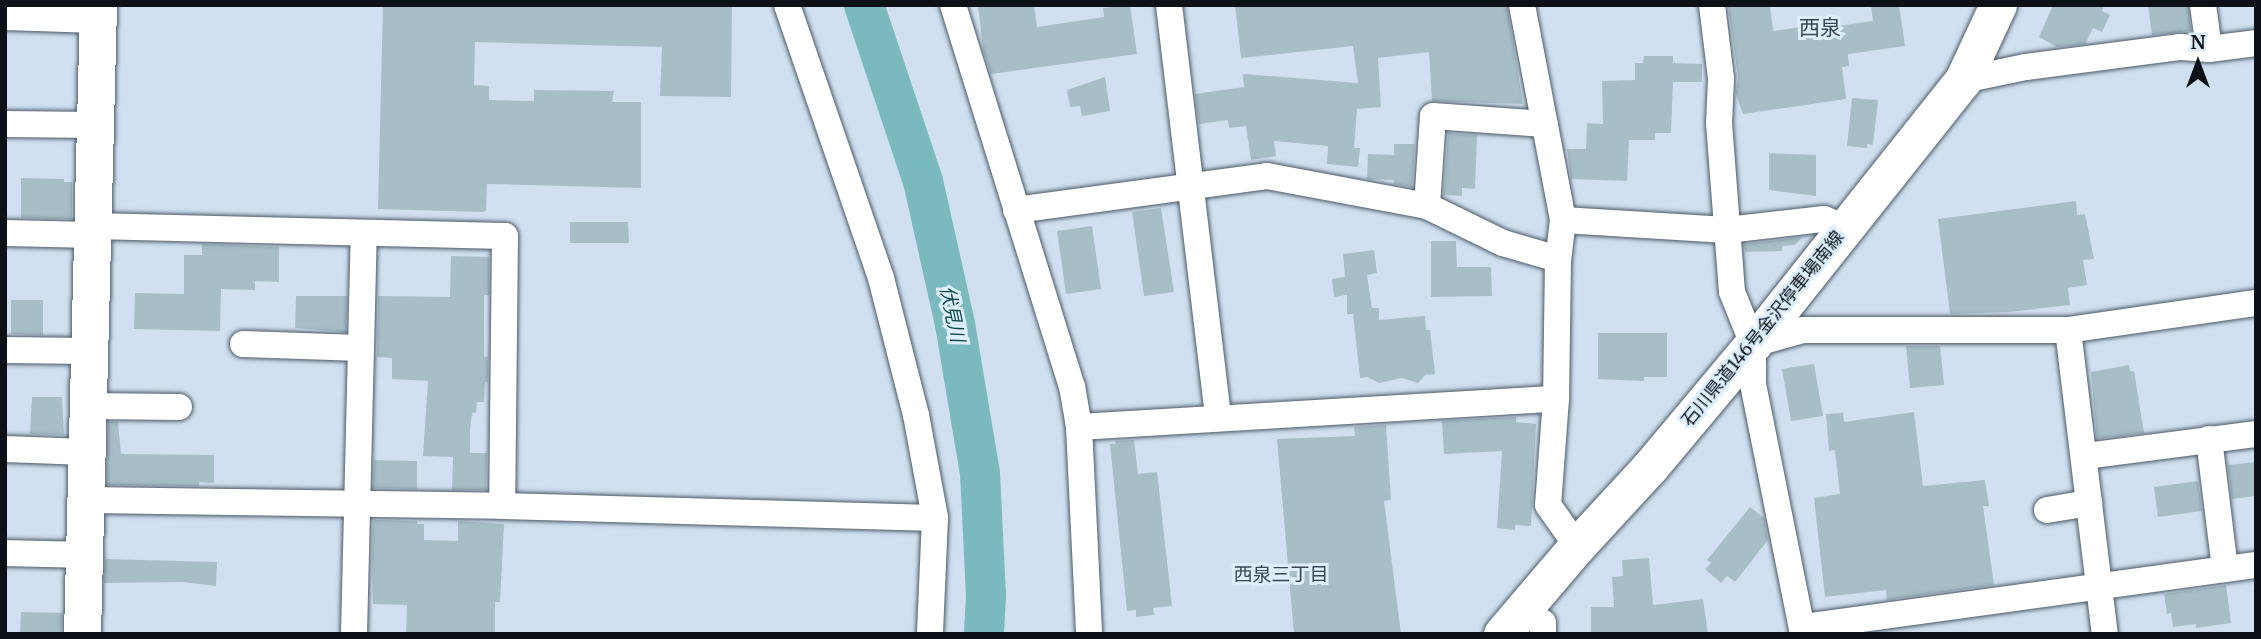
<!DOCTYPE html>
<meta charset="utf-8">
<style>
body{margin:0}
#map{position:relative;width:2261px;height:639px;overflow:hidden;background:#d0e0f0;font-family:Merriweather,"Noto Sans JP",serif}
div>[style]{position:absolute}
.river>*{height:40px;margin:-20px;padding:0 20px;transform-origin:20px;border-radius:20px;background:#7ababe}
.building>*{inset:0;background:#a7bec7}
.roads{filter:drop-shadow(0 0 2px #4c5a68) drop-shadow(0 0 2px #4c5a68)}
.street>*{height:26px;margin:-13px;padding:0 13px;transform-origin:13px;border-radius:13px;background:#fff}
.secondary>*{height:37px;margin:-18.5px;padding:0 18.5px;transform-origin:18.5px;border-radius:18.5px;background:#fff}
span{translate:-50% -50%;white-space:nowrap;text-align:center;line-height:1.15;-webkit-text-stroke:6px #ddeefe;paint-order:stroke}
.street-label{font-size:18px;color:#0b1116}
.water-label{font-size:19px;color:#0c474b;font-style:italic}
.neighbourhood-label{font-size:19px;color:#394754}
.quarter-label{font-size:21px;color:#394754}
.frame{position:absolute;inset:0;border:7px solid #0b1116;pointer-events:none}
.north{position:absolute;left:2163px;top:28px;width:70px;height:70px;-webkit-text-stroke:5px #ddeefe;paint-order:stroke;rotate:0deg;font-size:19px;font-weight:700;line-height:28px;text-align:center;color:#0b1116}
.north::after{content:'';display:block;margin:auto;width:24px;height:32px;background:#0b1116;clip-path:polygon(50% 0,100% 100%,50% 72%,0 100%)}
</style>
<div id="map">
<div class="river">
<i style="left:864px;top:5px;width:186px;rotate:71.5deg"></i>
<i style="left:923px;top:181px;width:147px;rotate:77.4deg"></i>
<i style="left:955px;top:324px;width:151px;rotate:80.5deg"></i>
<i style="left:980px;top:473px;width:122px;rotate:87.2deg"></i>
<i style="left:986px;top:595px;width:39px;rotate:93deg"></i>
</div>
<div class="building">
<i style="clip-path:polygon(383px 5px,732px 5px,731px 97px,660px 96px,662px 47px,475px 42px,474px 85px,489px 86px,489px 100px,534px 101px,534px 90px,614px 91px,612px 102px,641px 102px,641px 188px,487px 184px,486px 211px,483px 212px,378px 209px)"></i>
<i style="clip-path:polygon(978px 5px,1034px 5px,1037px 27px,1104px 17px,1103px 8px,1130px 5px,1137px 54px,991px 74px,983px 49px)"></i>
<i style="clip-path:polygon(1235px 5px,1507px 5px,1523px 104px,1432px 101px,1429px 52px,1378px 58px,1381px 107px,1357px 109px,1354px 148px,1360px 148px,1358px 167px,1327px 164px,1328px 146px,1274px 141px,1276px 156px,1251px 160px,1246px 126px,1229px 128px,1228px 120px,1199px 124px,1195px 94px,1244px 87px,1243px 74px,1358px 83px,1353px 46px,1241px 58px)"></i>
<i style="clip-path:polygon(1728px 5px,1770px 5px,1773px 31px,1830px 23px,1831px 27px,1873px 21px,1871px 5px,1899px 5px,1905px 46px,1848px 54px,1849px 66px,1842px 67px,1846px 99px,1743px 114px,1736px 94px,1738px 77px)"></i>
<i style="clip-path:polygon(2053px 5px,2104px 5px,2102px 11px,2110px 15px,2102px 32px,2093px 28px,2085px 44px,2057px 47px,2039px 37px)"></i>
<i style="clip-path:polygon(2148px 5px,2188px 5px,2191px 31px,2152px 35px)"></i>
<i style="clip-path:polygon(1644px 56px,1673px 56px,1673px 63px,1702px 64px,1702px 82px,1673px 82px,1671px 133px,1655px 133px,1655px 140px,1629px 140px,1627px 181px,1571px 179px,1567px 149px,1586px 149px,1587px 123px,1603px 124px,1602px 81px,1635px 80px,1635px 63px,1643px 63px)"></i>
<i style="clip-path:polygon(1105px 77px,1110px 111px,1082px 116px,1080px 106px,1070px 107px,1067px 90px)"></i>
<i style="clip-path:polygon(1852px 98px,1878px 100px,1873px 145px,1867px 144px,1867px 148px,1847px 146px)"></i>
<i style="clip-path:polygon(1448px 133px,1477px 135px,1475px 189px,1462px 188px,1462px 196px,1444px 195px)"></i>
<i style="clip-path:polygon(1394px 144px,1415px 144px,1412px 187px,1394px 184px,1394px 180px,1367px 179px,1368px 154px,1394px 155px)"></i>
<i style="clip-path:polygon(1769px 153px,1816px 155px,1816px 196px,1769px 190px)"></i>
<i style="clip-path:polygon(21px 178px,64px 179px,64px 182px,72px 182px,72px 219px,21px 218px)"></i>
<i style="clip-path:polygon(2076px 201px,2077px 215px,2085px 214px,2094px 259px,2083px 260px,2087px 285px,2068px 288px,2070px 305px,2009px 312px,1950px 314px,1938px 219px)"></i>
<i style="clip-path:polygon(1161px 208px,1174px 292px,1144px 296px,1132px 212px)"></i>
<i style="clip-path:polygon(570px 222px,628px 222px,629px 243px,570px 243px)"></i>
<i style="clip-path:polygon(1092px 226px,1101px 289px,1066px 294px,1057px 231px)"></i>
<i style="clip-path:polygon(1802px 237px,1795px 245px,1782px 246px,1782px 251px,1745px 252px,1744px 244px)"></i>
<i style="clip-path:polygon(1431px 241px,1456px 241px,1457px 267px,1491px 267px,1492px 296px,1431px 297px)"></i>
<i style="clip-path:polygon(202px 244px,279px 247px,279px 282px,255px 281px,255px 290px,221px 289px,220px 331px,134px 329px,135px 293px,184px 294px,184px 255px,202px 255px)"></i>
<i style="clip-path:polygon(1374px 250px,1377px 273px,1367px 275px,1372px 308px,1379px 308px,1379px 320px,1425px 316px,1426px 330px,1430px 330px,1435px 374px,1425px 375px,1418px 383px,1402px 378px,1379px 383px,1367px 377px,1360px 378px,1353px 314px,1347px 314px,1347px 295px,1334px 297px,1332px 279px,1345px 277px,1343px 254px)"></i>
<i style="clip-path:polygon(451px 256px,489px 257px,489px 295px,484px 295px,484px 357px,488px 357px,488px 382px,485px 382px,484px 402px,477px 402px,476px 413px,472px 413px,470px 430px,470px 453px,487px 453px,486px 490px,452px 490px,453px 457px,423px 456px,428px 381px,392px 379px,392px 358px,377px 357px,378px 296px,450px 297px)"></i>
<i style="clip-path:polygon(296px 296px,347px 296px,346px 332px,295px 328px)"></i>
<i style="clip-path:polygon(11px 300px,43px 300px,43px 335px,11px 334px)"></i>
<i style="clip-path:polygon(1598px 333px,1667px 333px,1667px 377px,1644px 377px,1644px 381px,1598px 379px)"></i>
<i style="clip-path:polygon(1906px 346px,1940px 346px,1944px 385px,1910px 388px)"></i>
<i style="clip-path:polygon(1814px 364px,1823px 416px,1791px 421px,1782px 369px)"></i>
<i style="clip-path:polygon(2129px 365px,2130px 371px,2134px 371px,2144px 433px,2097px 439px,2091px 372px)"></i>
<i style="clip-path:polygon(32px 397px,62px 397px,64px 435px,30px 434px)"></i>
<i style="clip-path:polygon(1914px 412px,1923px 486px,1985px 480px,1989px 506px,1983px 506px,1994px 585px,1887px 600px,1886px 590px,1825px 597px,1814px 498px,1840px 494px,1835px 450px,1829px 451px,1826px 414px,1843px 413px,1844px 422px)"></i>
<i style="clip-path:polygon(1516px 417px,1516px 422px,1536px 424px,1531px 526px,1515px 525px,1515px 530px,1497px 528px,1502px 451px,1444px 454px,1442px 421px)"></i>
<i style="clip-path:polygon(108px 422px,118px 422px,121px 454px,214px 455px,214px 483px,199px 482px,199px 486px,107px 485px)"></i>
<i style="clip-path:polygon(1386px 425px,1391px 500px,1384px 501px,1401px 634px,1294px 634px,1277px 439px,1355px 436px,1354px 427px)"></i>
<i style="clip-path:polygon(1134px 440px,1138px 474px,1157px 472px,1172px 606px,1153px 608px,1154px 615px,1136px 617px,1136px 610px,1127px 611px,1110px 444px,1116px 444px,1115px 441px)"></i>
<i style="clip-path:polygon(374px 460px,417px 461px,417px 489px,373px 488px)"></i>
<i style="clip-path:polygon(2256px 462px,2256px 496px,2232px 499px,2228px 465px)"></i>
<i style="clip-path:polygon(2198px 481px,2202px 511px,2158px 517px,2154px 487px)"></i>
<i style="clip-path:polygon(1750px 507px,1764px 518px,1768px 540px,1735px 582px,1727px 576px,1721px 583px,1705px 569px,1711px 563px,1707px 560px)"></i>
<i style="clip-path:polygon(375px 520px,417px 521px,417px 524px,424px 524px,424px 540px,458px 541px,458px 521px,504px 524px,500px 602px,495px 602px,495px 634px,406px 634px,407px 605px,373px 604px,372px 555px,373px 522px)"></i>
<i style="clip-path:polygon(1649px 558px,1653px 605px,1703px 599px,1708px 634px,1591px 634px,1591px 607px,1614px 607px,1612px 577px,1623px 576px,1622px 560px)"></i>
<i style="clip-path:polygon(105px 559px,217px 562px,216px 586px,183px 582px,104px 583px)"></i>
<i style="clip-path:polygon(2226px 585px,2231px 623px,2196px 628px,2196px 624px,2173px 627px,2171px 613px,2167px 614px,2164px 594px)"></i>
<i style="clip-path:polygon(21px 612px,62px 613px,61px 634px,20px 634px)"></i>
</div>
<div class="roads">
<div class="street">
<i style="left:787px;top:5px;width:289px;rotate:71deg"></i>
<i style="left:881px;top:278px;width:141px;rotate:75.7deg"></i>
<i style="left:916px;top:415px;width:105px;rotate:79.5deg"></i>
<i style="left:953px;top:5px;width:399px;rotate:72.7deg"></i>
<i style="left:1072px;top:386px;width:42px;rotate:80.3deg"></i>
<i style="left:1079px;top:427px;width:207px;rotate:87.2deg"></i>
<i style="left:1169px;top:5px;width:416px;rotate:83.2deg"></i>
<i style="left:1522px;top:5px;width:219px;rotate:79.2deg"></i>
<i style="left:1563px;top:220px;width:39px;rotate:97deg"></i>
<i style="left:1558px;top:259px;width:140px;rotate:90.8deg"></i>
<i style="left:1556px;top:399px;width:106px;rotate:94.3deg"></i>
<i style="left:1548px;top:505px;width:50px;rotate:54.7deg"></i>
<i style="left:1712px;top:5px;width:74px;rotate:83deg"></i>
<i style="left:1721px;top:78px;width:45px;rotate:92.5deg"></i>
<i style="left:1719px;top:123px;width:169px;rotate:85.6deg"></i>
<i style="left:1732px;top:292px;width:56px;rotate:68deg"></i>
<i style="left:1753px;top:344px;width:40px;rotate:90deg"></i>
<i style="left:1753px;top:384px;width:255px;rotate:78.7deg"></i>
<i style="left:2203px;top:5px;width:44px;rotate:82.2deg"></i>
<i style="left:5px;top:17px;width:92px;rotate:1.9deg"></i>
<i style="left:1963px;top:80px;width:64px;rotate:-11.7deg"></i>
<i style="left:2026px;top:67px;width:156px;rotate:-7.4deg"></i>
<i style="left:2181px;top:47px;width:28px;rotate:4deg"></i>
<i style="left:2209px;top:49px;width:47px;rotate:-7.3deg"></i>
<i style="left:5px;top:124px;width:90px;rotate:0.6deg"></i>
<i style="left:1427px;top:206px;width:90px;rotate:-86.2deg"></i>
<i style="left:1433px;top:116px;width:112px;rotate:4.1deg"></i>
<i style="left:1016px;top:210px;width:253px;rotate:-7.7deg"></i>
<i style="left:1267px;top:176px;width:163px;rotate:10.6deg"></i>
<i style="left:1427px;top:206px;width:85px;rotate:26deg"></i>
<i style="left:1503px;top:243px;width:57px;rotate:16.2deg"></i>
<i style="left:1563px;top:220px;width:164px;rotate:3.5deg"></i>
<i style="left:1727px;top:230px;width:98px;rotate:-6.5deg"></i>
<i style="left:1824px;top:219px;width:23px;rotate:23deg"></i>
<i style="left:93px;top:226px;width:412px;rotate:1.4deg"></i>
<i style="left:505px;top:236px;width:270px;rotate:90.6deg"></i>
<i style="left:502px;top:506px;width:433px;rotate:1.6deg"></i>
<i style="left:935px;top:518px;width:116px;rotate:92.5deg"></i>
<i style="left:5px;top:233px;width:87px;rotate:1.3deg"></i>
<i style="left:2068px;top:330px;width:306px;rotate:83.1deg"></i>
<i style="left:243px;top:344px;width:118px;rotate:1.9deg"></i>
<i style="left:1753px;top:344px;width:52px;rotate:-15.6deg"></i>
<i style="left:1803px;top:330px;width:265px"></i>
<i style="left:2068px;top:330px;width:190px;rotate:-8.2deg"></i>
<i style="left:5px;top:350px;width:83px;rotate:0.7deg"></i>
<i style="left:87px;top:406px;width:92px;rotate:0.6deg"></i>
<i style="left:1079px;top:427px;width:478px;rotate:-3.4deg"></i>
<i style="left:2209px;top:439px;width:131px;rotate:83deg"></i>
<i style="left:5px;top:449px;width:81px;rotate:2.1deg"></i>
<i style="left:2086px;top:456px;width:171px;rotate:-7.4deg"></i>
<i style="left:88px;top:500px;width:414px;rotate:0.8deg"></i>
<i style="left:2047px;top:510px;width:43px;rotate:-9.5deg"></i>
<i style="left:5px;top:553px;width:80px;rotate:1.4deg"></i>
<i style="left:1523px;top:609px;width:24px;rotate:35deg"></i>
<i style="left:1543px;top:623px;width:11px;rotate:90deg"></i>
<i style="left:1803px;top:627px;width:457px;rotate:-7.8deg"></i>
<i style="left:354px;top:634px;width:401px;rotate:-88.6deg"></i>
</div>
<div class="secondary">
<i style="left:82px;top:634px;width:629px;rotate:-88.54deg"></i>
<i style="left:1502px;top:634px;width:116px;rotate:-49.6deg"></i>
<i style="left:1577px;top:546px;width:108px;rotate:-47.3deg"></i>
<i style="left:1650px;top:467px;width:160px;rotate:-50.1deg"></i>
<i style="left:1753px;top:344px;width:337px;rotate:-51.5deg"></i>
<i style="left:1963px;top:80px;width:83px;rotate:-65deg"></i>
</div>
</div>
<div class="street-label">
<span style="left:1763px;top:329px;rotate:-51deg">石川県道146号金沢停車場南線</span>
</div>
<div class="water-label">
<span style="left:952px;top:314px;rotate:78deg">伏見川</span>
</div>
<div class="neighbourhood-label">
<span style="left:1281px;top:575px">西泉三丁目</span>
</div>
<div class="quarter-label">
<span style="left:1820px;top:28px">西泉</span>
</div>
<div class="frame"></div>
<div class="north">N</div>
</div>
